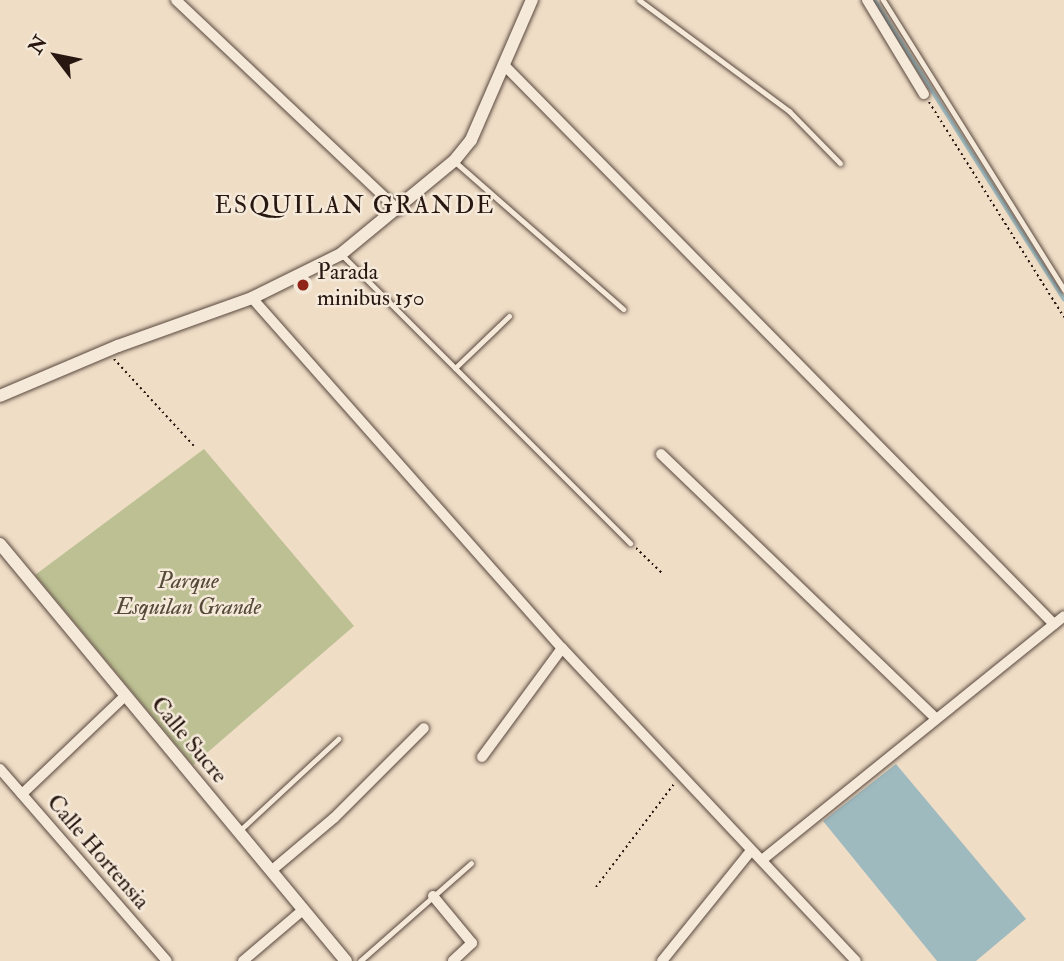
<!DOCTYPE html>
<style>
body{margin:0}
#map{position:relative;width:1064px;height:961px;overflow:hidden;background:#efddc6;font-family:"IM FELL Double Pica",serif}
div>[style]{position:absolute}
.green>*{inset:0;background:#bcc093}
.water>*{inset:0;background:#9ebabf}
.stream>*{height:3.5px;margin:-1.75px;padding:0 1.75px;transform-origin:1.75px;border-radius:1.75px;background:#9ebabf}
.path>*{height:2px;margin-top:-1px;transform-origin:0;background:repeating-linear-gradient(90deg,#271710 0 2px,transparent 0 5.5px)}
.roads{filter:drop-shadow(0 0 2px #59483e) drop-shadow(0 0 2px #59483e)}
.service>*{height:5px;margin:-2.5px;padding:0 2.5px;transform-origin:2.5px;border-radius:2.5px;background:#f5e9da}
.minor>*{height:10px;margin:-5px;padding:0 5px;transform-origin:5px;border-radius:5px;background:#f5e9da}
.tertiary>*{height:12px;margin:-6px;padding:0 6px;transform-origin:6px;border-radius:6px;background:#f5e9da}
.dots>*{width:19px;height:19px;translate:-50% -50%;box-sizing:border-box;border:4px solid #f5e9da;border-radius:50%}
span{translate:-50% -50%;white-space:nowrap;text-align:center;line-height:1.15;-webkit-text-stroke:5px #f5e9da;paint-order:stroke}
.poi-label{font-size:23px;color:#271710}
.left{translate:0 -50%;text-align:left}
.park-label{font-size:23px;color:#544a37;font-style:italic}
.street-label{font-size:23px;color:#271710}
.neighbourhood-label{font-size:24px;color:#271710;letter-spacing:2px}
.north{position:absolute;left:21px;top:21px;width:70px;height:70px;-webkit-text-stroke:5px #f5e9da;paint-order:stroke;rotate:302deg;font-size:19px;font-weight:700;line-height:28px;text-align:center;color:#271710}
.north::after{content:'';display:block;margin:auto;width:24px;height:32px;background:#271710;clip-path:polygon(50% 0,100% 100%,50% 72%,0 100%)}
</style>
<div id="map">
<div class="green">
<i style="clip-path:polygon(204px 449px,354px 626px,193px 765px,35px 575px)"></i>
</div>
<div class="water">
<i style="clip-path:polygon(896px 764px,1026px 919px,976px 961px,937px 961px,823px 821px)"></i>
</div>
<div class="stream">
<i style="left:875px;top:0;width:354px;rotate:57.7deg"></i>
</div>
<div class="path">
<i style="left:929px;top:102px;width:254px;rotate:57.9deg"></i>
<i style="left:114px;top:359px;width:118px;rotate:47.4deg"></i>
<i style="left:636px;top:548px;width:37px;rotate:44deg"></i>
<i style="left:596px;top:887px;width:129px;rotate:-52.9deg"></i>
</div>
<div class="roads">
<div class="service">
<i style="left:639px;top:0;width:187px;rotate:36.5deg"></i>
<i style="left:789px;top:111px;width:73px;rotate:45.6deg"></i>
<i style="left:883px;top:0;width:342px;rotate:58deg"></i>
<i style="left:454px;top:161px;width:225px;rotate:41.2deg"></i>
<i style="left:341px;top:254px;width:409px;rotate:45deg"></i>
<i style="left:455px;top:368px;width:75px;rotate:-43.9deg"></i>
<i style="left:238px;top:832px;width:137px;rotate:-42.9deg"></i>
<i style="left:360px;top:961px;width:148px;rotate:-41.4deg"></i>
</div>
<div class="minor">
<i style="left:176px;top:0;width:306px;rotate:43.4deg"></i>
<i style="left:867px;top:0;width:110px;rotate:58.8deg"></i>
<i style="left:505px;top:66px;width:783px;rotate:45.47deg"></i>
<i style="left:252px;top:298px;width:468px;rotate:48.5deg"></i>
<i style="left:562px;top:648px;width:429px;rotate:46.8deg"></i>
<i style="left:661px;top:454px;width:380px;rotate:43.9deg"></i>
<i style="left:482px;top:757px;width:135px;rotate:-53.7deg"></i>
<i style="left:0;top:769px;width:254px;rotate:49deg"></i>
<i style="left:22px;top:794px;width:142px;rotate:-43.6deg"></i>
<i style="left:762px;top:860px;width:388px;rotate:-38.9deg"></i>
<i style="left:271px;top:871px;width:82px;rotate:-40.1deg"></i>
<i style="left:334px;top:818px;width:127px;rotate:-45deg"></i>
<i style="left:433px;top:896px;width:61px;rotate:50.3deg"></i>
<i style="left:472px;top:943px;width:26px;rotate:137deg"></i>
<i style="left:243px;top:961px;width:79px;rotate:-40.4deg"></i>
<i style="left:662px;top:961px;width:140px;rotate:-51.1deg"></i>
</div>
<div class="tertiary">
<i style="left:0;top:396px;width:128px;rotate:-23deg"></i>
<i style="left:118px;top:346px;width:142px;rotate:-19.7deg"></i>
<i style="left:252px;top:298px;width:99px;rotate:-26.3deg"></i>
<i style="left:341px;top:254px;width:146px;rotate:-39.5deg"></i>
<i style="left:454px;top:161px;width:27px;rotate:-51deg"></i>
<i style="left:471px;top:140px;width:153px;rotate:-66.5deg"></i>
<i style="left:0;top:544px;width:542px;rotate:50.32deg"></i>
</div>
</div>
<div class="dots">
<i style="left:303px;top:285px;background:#8f2418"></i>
</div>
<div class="poi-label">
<span class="left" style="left:317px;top:285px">Parada<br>minibus 150</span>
</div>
<div class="park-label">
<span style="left:188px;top:594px">Parque<br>Esquilan Grande</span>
</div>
<div class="street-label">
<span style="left:189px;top:740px;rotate:50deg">Calle Sucre</span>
<span style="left:98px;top:852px;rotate:49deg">Calle Hortensia</span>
</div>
<div class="neighbourhood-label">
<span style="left:355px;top:206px">ESQUILAN GRANDE</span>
</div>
<div class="north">N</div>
</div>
